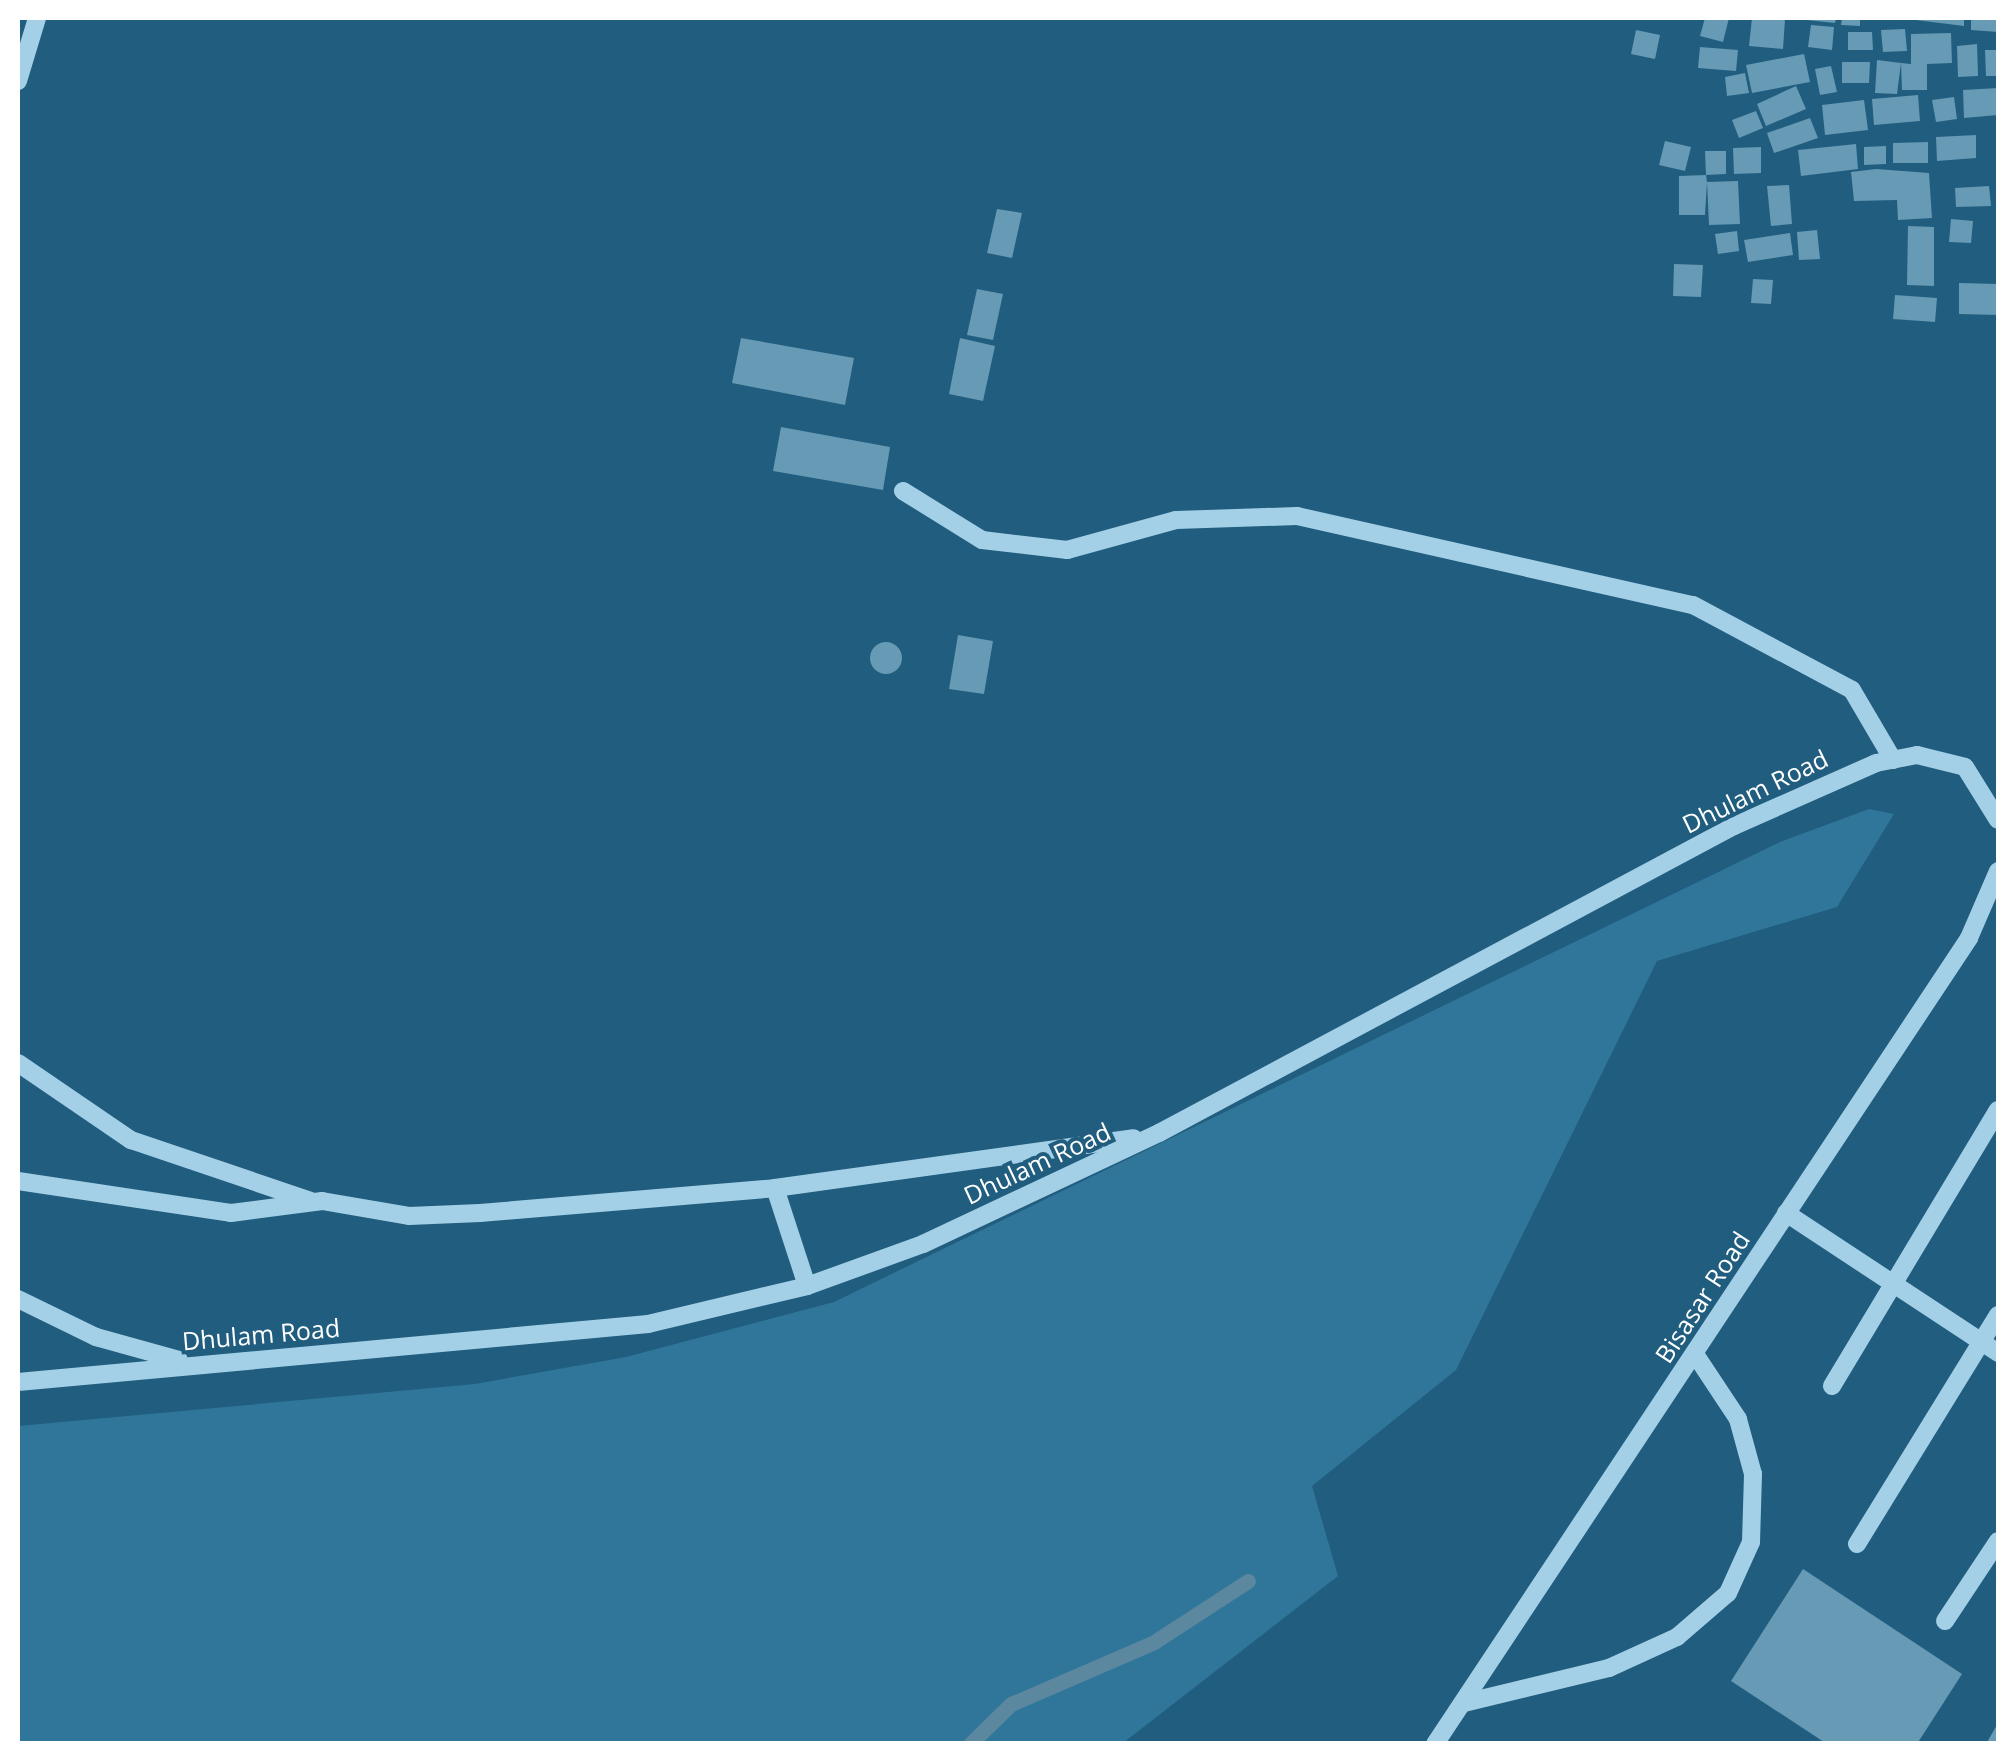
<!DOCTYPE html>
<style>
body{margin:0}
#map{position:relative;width:2016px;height:1761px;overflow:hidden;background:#205d7e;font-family:"Open Sans",sans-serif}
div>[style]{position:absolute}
.green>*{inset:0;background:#30769a}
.stream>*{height:15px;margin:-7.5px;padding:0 7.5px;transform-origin:7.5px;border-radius:7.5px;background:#5b879f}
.building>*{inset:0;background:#669ab5}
.round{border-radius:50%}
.minor>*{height:18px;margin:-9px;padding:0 9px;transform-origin:9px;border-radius:9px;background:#a4d0e7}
span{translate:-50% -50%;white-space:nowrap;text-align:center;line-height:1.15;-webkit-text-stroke:8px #205d7e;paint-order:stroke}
.street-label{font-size:25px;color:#fff}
.frame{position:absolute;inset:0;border:20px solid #fff;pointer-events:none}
</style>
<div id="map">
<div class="green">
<i style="clip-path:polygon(1869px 809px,1894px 814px,1837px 907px,1657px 961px,1456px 1370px,1312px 1486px,1338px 1576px,1123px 1743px,18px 1743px,18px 1426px,475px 1384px,626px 1357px,834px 1302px,1780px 842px)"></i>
</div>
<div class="stream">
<i style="left:970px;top:1744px;width:57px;rotate:-44.3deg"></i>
<i style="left:1011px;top:1704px;width:156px;rotate:-23.4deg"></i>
<i style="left:1154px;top:1642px;width:112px;rotate:-33deg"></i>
</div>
<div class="building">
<i style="clip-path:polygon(1705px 18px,1729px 18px,1723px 42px,1700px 36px)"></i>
<i style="clip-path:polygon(1752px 18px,1785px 19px,1783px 49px,1749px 46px)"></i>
<i style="clip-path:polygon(1807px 18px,1836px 18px,1835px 23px,1807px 20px)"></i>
<i style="clip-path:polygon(1842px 18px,1860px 18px,1860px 26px,1841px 25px)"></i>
<i style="clip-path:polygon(1900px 18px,1964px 18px,1964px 26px)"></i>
<i style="clip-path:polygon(1971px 18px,1998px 18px,1998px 32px,1971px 30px)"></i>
<i style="clip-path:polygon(1811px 25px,1834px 27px,1832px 50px,1808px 47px)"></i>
<i style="clip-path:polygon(1905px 29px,1907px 51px,1883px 52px,1881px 30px)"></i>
<i style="clip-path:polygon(1636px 30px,1660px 35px,1655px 59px,1631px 54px)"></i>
<i style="clip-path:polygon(1848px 32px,1872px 32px,1873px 50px,1848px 50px)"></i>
<i style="clip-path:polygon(1951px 33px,1952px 63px,1927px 64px,1927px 90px,1902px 90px,1901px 63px,1897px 94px,1875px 93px,1877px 60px,1901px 63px,1911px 64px,1911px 34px)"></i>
<i style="clip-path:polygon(1977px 44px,1978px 76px,1958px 77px,1957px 46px)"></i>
<i style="clip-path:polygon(1700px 47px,1738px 50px,1736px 71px,1698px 68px)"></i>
<i style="clip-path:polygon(1985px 50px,1998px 50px,1998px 76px,1986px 76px)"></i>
<i style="clip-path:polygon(1804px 54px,1810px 82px,1752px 93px,1746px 65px)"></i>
<i style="clip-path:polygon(1842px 62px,1870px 62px,1869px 83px,1842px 83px)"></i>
<i style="clip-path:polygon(1831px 66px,1837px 92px,1820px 95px,1815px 69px)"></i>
<i style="clip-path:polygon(1745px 73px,1749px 93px,1727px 96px,1725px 77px)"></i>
<i style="clip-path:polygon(1796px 86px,1806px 109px,1766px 126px,1757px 104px)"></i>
<i style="clip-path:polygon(1998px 88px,1998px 115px,1964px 118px,1963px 90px)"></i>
<i style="clip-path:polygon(1918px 95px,1920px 121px,1874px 125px,1872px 99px)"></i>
<i style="clip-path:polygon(1954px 97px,1957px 119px,1936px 122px,1932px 100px)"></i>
<i style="clip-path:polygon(1864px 100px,1868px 130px,1825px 135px,1822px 105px)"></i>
<i style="clip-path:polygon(1756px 111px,1763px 128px,1739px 138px,1732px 120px)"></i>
<i style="clip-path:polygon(1810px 118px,1818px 138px,1774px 153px,1767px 133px)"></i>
<i style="clip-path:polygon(1976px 135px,1976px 158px,1937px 161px,1936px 137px)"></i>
<i style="clip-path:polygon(1665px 141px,1691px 147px,1685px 171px,1659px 165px)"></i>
<i style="clip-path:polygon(1928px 142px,1928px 163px,1893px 163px,1893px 143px)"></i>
<i style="clip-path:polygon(1856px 144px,1858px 169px,1801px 176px,1798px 150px)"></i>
<i style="clip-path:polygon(1886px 146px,1886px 164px,1864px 165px,1864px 147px)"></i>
<i style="clip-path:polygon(1761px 147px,1761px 173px,1734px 174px,1733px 148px)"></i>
<i style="clip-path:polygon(1705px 151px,1726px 151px,1726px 174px,1706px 175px,1707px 182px,1738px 181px,1740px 224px,1709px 225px,1707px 182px,1705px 215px,1679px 215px,1679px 176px,1706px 175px)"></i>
<i style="clip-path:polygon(1876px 169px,1929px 173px,1932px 218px,1898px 220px,1897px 200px,1854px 201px,1851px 172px)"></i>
<i style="clip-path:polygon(1789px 185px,1792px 224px,1771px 226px,1767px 186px)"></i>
<i style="clip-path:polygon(1989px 186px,1991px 206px,1956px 207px,1955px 188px)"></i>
<i style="clip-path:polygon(997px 209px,1022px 213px,1012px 258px,987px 253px)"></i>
<i style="clip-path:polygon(1951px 219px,1973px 221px,1971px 243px,1949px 242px)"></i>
<i style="clip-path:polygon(1908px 226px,1934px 227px,1934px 286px,1907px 285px)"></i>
<i style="clip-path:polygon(1817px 230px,1820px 259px,1799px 260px,1797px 232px)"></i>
<i style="clip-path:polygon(1737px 231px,1739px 251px,1718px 254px,1715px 234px)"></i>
<i style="clip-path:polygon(1790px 233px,1793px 255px,1748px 262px,1744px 240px)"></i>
<i style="clip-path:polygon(1674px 264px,1703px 265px,1701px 297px,1673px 296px)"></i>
<i style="clip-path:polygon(1753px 279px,1773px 280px,1771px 304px,1751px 303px)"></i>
<i style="clip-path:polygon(1959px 283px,1998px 284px,1998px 315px,1959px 314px)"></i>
<i style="clip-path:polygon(977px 289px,1003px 294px,993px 340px,967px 335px)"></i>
<i style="clip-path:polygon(1895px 295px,1937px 298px,1935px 322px,1893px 319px)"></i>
<i style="clip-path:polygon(741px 338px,854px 358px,845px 405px,732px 383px)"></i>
<i style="clip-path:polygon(960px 338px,995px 346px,983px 401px,949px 394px)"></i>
<i style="clip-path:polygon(781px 427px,890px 447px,883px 490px,773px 471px)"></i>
<i style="clip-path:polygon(958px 635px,993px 641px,984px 694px,949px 689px)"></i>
<i class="round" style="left:870px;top:642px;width:32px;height:32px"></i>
<i style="clip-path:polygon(1803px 1569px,1962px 1674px,1917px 1744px,1827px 1744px,1731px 1681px)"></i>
<i style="clip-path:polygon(1998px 1723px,1998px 1744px,1986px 1744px)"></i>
</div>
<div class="minor">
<i style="left:18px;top:81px;width:66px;rotate:-73.2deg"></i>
<i style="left:903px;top:491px;width:93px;rotate:31.8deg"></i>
<i style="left:982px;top:540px;width:86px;rotate:6.7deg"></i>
<i style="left:1067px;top:550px;width:113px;rotate:-15.4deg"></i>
<i style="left:1176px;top:520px;width:121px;rotate:-1.9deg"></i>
<i style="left:1297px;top:516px;width:406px;rotate:12.7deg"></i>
<i style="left:1693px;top:605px;width:180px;rotate:28.1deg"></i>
<i style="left:1852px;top:690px;width:81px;rotate:59.6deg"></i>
<i style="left:18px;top:1063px;width:137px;rotate:34.3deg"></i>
<i style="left:131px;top:1140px;width:190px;rotate:18.7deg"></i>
<i style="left:18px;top:1181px;width:215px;rotate:8.5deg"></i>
<i style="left:231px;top:1213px;width:92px;rotate:-7.5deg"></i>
<i style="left:322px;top:1201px;width:88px;rotate:9.8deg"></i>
<i style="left:409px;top:1216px;width:71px;rotate:-2.4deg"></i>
<i style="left:480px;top:1213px;width:296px;rotate:-4.8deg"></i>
<i style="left:775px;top:1188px;width:362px;rotate:-7.9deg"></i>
<i style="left:775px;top:1188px;width:103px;rotate:71.9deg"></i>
<i style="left:1786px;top:1213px;width:254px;rotate:33.4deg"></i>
<i style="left:18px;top:1299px;width:87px;rotate:26deg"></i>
<i style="left:96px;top:1337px;width:86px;rotate:15.5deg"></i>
<i style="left:18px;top:1382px;width:633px;rotate:-5.26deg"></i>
<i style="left:648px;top:1324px;width:163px;rotate:-13.4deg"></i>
<i style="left:807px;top:1286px;width:123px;rotate:-19.9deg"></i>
<i style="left:923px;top:1244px;width:261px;rotate:-25.2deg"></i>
<i style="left:1159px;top:1133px;width:652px;rotate:-28.1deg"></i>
<i style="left:1734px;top:826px;width:155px;rotate:-23.9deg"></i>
<i style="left:1876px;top:763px;width:42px;rotate:-11deg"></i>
<i style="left:1917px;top:755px;width:49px;rotate:14deg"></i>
<i style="left:1965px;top:767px;width:62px;rotate:58.1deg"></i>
<i style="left:1832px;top:1386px;width:322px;rotate:-59deg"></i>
<i style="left:1857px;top:1544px;width:269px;rotate:-58.4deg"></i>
<i style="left:1945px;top:1621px;width:96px;rotate:-56.5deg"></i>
<i style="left:1464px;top:1703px;width:149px;rotate:-13.6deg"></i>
<i style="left:1609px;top:1668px;width:75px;rotate:-24.5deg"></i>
<i style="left:1677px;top:1637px;width:67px;rotate:-40.8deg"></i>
<i style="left:1728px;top:1593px;width:56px;rotate:-65.7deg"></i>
<i style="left:1751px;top:1542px;width:68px;rotate:-88.3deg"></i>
<i style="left:1753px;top:1474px;width:57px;rotate:-105.3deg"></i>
<i style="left:1738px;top:1419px;width:78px;rotate:-123.5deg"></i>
<i style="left:1435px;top:1744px;width:967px;rotate:-56.47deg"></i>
<i style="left:1969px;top:938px;width:73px;rotate:-66.6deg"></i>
</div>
<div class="street-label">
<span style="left:1755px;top:791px;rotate:-26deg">Dhulam Road</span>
<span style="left:1037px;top:1163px;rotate:-25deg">Dhulam Road</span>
<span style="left:1702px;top:1297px;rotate:-57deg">Bisasar Road</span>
<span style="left:261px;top:1334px;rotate:-5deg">Dhulam Road</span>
</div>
<div class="frame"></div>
</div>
